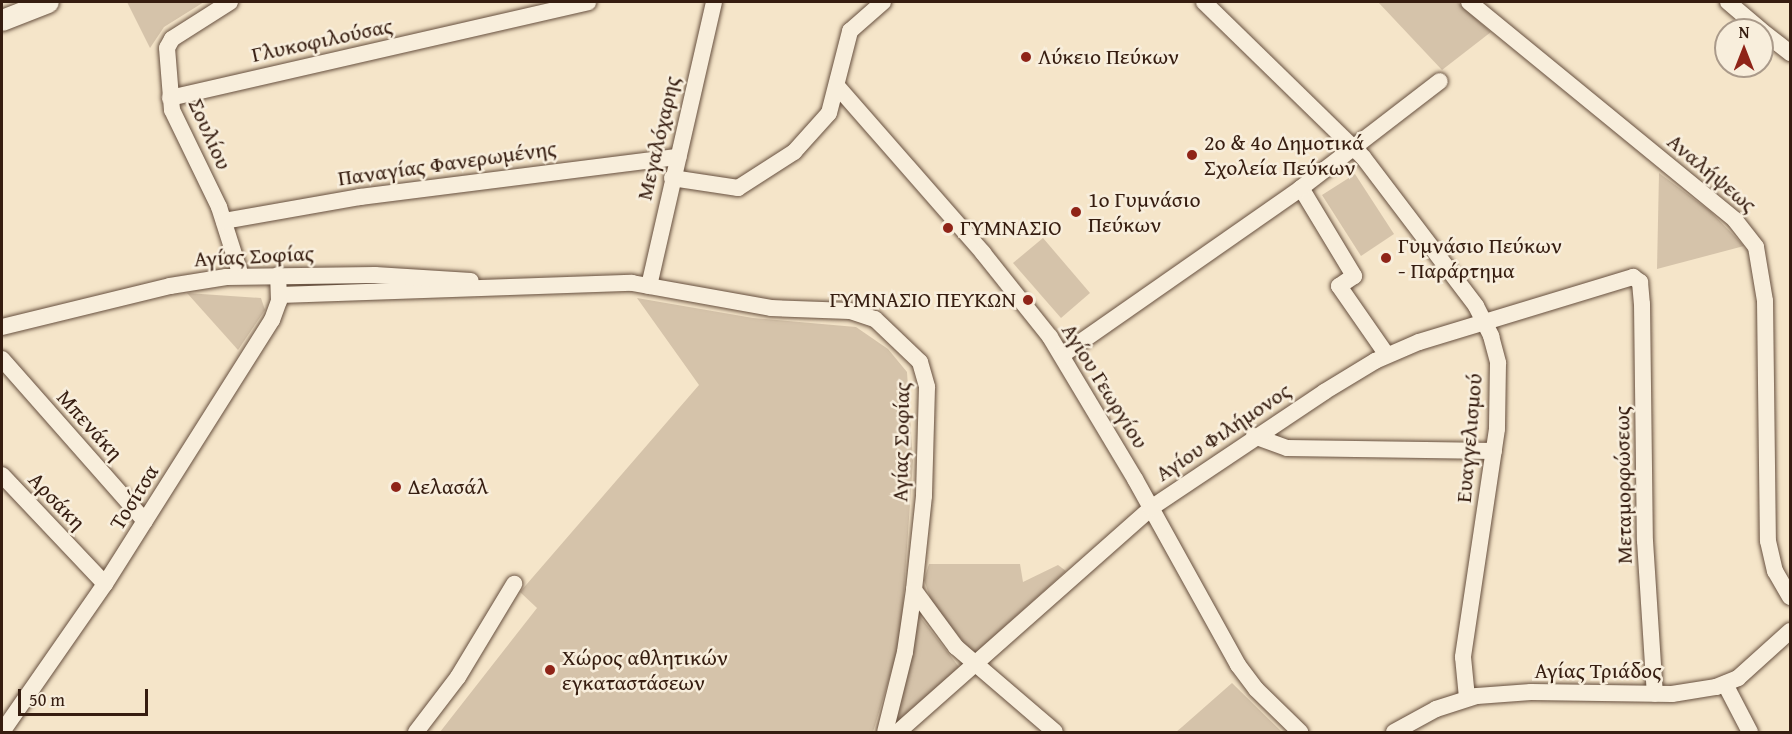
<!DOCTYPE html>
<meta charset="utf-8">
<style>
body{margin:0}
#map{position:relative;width:1792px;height:734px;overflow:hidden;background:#f5e5c9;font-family:"Gentium Book Plus",serif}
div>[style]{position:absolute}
.green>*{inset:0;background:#d5c3aa}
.roads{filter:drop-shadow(0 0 2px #664f3e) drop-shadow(0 0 2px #664f3e)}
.minor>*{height:16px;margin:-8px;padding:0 8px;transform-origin:8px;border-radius:8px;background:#f8eedc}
.tertiary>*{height:21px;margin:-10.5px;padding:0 10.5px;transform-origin:10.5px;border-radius:10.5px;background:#f8eedc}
.dots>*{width:16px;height:16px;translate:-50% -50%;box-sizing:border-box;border:3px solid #f8eedc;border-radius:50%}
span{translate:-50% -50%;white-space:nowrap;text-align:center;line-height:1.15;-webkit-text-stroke:5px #f8eedc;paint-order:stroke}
.street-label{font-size:22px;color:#361d10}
.poi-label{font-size:22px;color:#361d10}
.left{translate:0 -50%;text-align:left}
.right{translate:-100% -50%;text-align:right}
.frame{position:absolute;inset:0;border:3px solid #361d10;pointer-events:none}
.north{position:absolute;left:1714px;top:18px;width:60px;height:60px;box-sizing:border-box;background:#f8eedc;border:2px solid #aa9a8a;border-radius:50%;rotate:0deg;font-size:16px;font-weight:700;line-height:24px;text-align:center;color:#361d10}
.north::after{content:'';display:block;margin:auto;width:21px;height:27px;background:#8f2418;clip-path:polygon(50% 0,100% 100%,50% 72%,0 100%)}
.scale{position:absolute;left:18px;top:689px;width:130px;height:27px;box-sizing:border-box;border:3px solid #361d10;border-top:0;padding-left:8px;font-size:18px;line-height:21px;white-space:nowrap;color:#361d10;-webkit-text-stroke:4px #f8eedc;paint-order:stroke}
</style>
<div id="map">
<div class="green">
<i style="clip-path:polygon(127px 2px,204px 2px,164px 27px,150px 48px)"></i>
<i style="clip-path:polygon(1378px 2px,1457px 2px,1491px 32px,1442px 70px)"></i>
<i style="clip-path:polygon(1659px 173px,1710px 211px,1744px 246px,1657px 269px)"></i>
<i style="clip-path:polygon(1355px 174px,1394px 234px,1361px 256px,1322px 195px)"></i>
<i style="clip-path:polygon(1043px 238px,1090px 293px,1061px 318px,1013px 263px)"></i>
<i style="clip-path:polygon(187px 293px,261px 298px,265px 310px,238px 350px)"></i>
<i style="clip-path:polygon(637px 298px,753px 318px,856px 327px,888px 349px,907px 372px,913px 461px,902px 619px,896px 656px,873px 732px,440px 732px,537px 608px,520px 592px,699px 385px)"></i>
<i style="clip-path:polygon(929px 564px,1020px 564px,1023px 582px,1058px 565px,1066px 571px,974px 654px,933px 606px,924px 580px)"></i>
<i style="clip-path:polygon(918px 614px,959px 667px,899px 720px,895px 718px)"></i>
<i style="clip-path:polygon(1232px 683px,1282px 732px,1176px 732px,1182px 727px)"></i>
</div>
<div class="roads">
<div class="minor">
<i style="left:230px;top:2px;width:69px;rotate:147.5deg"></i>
<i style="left:172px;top:39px;width:10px;rotate:119deg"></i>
<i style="left:167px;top:48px;width:62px;rotate:85.4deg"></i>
<i style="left:172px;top:110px;width:108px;rotate:64.1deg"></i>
<i style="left:219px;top:207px;width:72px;rotate:72.3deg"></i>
<i style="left:1204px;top:2px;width:222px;rotate:44.3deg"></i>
<i style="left:1363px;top:157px;width:187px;rotate:52.8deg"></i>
<i style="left:1476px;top:306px;width:34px;rotate:63deg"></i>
<i style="left:1491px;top:336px;width:28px;rotate:75deg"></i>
<i style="left:1498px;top:363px;width:66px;rotate:90.9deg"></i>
<i style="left:1497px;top:429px;width:231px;rotate:98.5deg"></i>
<i style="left:1463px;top:657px;width:41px;rotate:84.4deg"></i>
<i style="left:1469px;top:2px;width:344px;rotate:39.3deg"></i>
<i style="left:1735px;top:220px;width:34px;rotate:52deg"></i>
<i style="left:1756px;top:247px;width:55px;rotate:80.5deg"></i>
<i style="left:1765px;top:301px;width:240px;rotate:89.3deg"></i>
<i style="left:1768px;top:541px;width:31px;rotate:77deg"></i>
<i style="left:1775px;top:571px;width:30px;rotate:60deg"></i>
<i style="left:1728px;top:2px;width:43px;rotate:40.3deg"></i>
<i style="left:1762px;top:31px;width:36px;rotate:38deg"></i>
<i style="left:837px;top:86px;width:222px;rotate:48.8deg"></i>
<i style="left:983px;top:253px;width:107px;rotate:51.4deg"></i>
<i style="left:1050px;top:337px;width:165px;rotate:59.1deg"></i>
<i style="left:1135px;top:479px;width:213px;rotate:61deg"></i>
<i style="left:1238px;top:665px;width:30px;rotate:53deg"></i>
<i style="left:1256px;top:689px;width:62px;rotate:44.3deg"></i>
<i style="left:170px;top:98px;width:429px;rotate:-12.9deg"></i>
<i style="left:672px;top:178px;width:67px;rotate:8.6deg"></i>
<i style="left:738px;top:188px;width:67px;rotate:-32.7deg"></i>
<i style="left:794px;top:152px;width:52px;rotate:-48.1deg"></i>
<i style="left:829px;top:113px;width:85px;rotate:-75.6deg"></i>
<i style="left:850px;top:31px;width:44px;rotate:-41.3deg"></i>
<i style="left:1301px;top:188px;width:103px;rotate:58.9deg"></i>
<i style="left:1354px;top:276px;width:18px;rotate:146deg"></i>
<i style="left:1339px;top:286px;width:84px;rotate:55.2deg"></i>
<i style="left:224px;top:221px;width:138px;rotate:-10deg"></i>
<i style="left:360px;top:197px;width:321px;rotate:-7.2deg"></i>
<i style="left:649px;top:286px;width:291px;rotate:-77.1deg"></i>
<i style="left:280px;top:295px;width:352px;rotate:-2deg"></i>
<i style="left:632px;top:283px;width:141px;rotate:10.2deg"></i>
<i style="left:771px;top:308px;width:79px;rotate:2.2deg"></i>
<i style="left:850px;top:311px;width:26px;rotate:18deg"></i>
<i style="left:875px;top:319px;width:62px;rotate:43.7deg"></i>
<i style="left:920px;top:362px;width:26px;rotate:74deg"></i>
<i style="left:927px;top:387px;width:109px;rotate:91.6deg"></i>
<i style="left:924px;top:496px;width:95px;rotate:96.1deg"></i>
<i style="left:914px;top:590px;width:63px;rotate:98.3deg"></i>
<i style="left:905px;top:652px;width:82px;rotate:104deg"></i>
<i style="left:2px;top:327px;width:173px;rotate:-13.7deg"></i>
<i style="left:170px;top:286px;width:57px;rotate:-9.1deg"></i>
<i style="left:226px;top:277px;width:149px;rotate:-0.8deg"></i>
<i style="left:375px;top:275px;width:96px;rotate:3.6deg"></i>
<i style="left:1062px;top:355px;width:292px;rotate:-34.9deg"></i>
<i style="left:1301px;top:188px;width:175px;rotate:-37.6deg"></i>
<i style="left:2px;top:359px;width:216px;rotate:48.6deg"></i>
<i style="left:1254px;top:436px;width:35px;rotate:20deg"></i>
<i style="left:1287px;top:448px;width:207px;rotate:0.8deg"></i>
<i style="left:2px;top:475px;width:150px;rotate:46.6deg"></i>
<i style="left:914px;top:590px;width:71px;rotate:53.6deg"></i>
<i style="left:956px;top:647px;width:130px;rotate:40.6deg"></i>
<i style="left:1725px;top:684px;width:54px;rotate:62.5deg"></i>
<i style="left:2px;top:732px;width:180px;rotate:-55.2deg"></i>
<i style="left:105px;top:584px;width:312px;rotate:-57.7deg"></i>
<i style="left:272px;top:320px;width:20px;rotate:-70deg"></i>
<i style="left:279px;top:301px;width:26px;rotate:-92deg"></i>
<i style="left:416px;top:732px;width:69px;rotate:-52.6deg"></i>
<i style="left:458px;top:677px;width:109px;rotate:-58.9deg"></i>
<i style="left:898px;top:732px;width:338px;rotate:-41.5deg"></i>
<i style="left:1151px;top:508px;width:208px;rotate:-33.8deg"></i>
<i style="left:1324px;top:392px;width:60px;rotate:-31.3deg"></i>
<i style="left:1375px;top:361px;width:48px;rotate:-23.4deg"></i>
<i style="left:1419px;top:342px;width:224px;rotate:-16.9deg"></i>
<i style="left:1633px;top:277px;width:9px;rotate:36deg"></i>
<i style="left:1640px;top:282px;width:22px;rotate:85deg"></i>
<i style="left:1642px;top:304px;width:237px;rotate:89.3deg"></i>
<i style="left:1645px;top:541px;width:153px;rotate:86.3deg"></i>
<i style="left:1394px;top:732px;width:48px;rotate:-28.7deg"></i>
<i style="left:1436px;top:709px;width:43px;rotate:-17.6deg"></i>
<i style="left:1477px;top:696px;width:54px;rotate:-4.2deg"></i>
<i style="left:1531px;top:692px;width:141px;rotate:0.8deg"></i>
<i style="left:1672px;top:694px;width:45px;rotate:-9deg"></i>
<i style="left:1716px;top:687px;width:24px;rotate:-22deg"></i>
<i style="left:1738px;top:678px;width:70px;rotate:-42.1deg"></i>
</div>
<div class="tertiary">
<i style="left:2px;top:20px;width:49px;rotate:-21.4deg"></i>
</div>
</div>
<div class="dots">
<i style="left:1026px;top:57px;background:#8f2418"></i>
<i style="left:1192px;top:155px;background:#8f2418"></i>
<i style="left:1076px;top:212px;background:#8f2418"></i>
<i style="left:948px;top:228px;background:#8f2418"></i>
<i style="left:1386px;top:258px;background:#8f2418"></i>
<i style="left:1028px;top:300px;background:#8f2418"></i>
<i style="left:396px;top:487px;background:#8f2418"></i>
<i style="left:550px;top:670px;background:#8f2418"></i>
</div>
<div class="street-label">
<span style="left:322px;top:40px;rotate:-12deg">Γλυκοφιλούσας</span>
<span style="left:210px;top:134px;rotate:66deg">Σουλίου</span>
<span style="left:658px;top:138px;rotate:-77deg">Μεγαλόχαρης</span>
<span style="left:447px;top:163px;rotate:-8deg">Παναγίας Φανερωμένης</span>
<span style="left:1712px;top:173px;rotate:40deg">Αναλήψεως</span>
<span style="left:254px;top:256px;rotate:-3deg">Αγίας Σοφίας</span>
<span style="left:1105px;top:386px;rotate:58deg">Αγίου Γεωργίου</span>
<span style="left:90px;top:425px;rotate:48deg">Μπενάκη</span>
<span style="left:1223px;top:432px;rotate:-34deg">Αγίου Φιλήμονος</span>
<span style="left:1469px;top:438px;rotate:-85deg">Ευαγγελισμού</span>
<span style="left:901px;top:442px;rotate:-89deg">Αγίας Σοφίας</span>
<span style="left:1623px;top:485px;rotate:-91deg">Μεταμορφώσεως</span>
<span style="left:134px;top:497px;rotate:-58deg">Τοσίτσα</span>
<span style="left:57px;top:501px;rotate:46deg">Αρσάκη</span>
<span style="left:1598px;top:671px">Αγίας Τριάδος</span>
</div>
<div class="poi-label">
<span class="left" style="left:1038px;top:57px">Λύκειο Πεύκων</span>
<span class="left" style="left:1204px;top:155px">2ο &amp; 4ο Δημοτικά<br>Σχολεία Πεύκων</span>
<span class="left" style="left:1088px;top:212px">1ο Γυμνάσιο<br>Πεύκων</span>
<span class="left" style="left:960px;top:228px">ΓΥΜΝΑΣΙΟ</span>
<span class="left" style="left:1398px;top:258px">Γυμνάσιο Πεύκων<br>- Παράρτημα</span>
<span class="right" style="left:1016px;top:300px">ΓΥΜΝΑΣΙΟ ΠΕΥΚΩΝ</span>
<span class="left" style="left:408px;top:487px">Δελασάλ</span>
<span class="left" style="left:562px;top:670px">Χώρος αθλητικών<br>εγκαταστάσεων</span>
</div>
<div class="frame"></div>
<div class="north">N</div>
<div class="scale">50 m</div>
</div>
